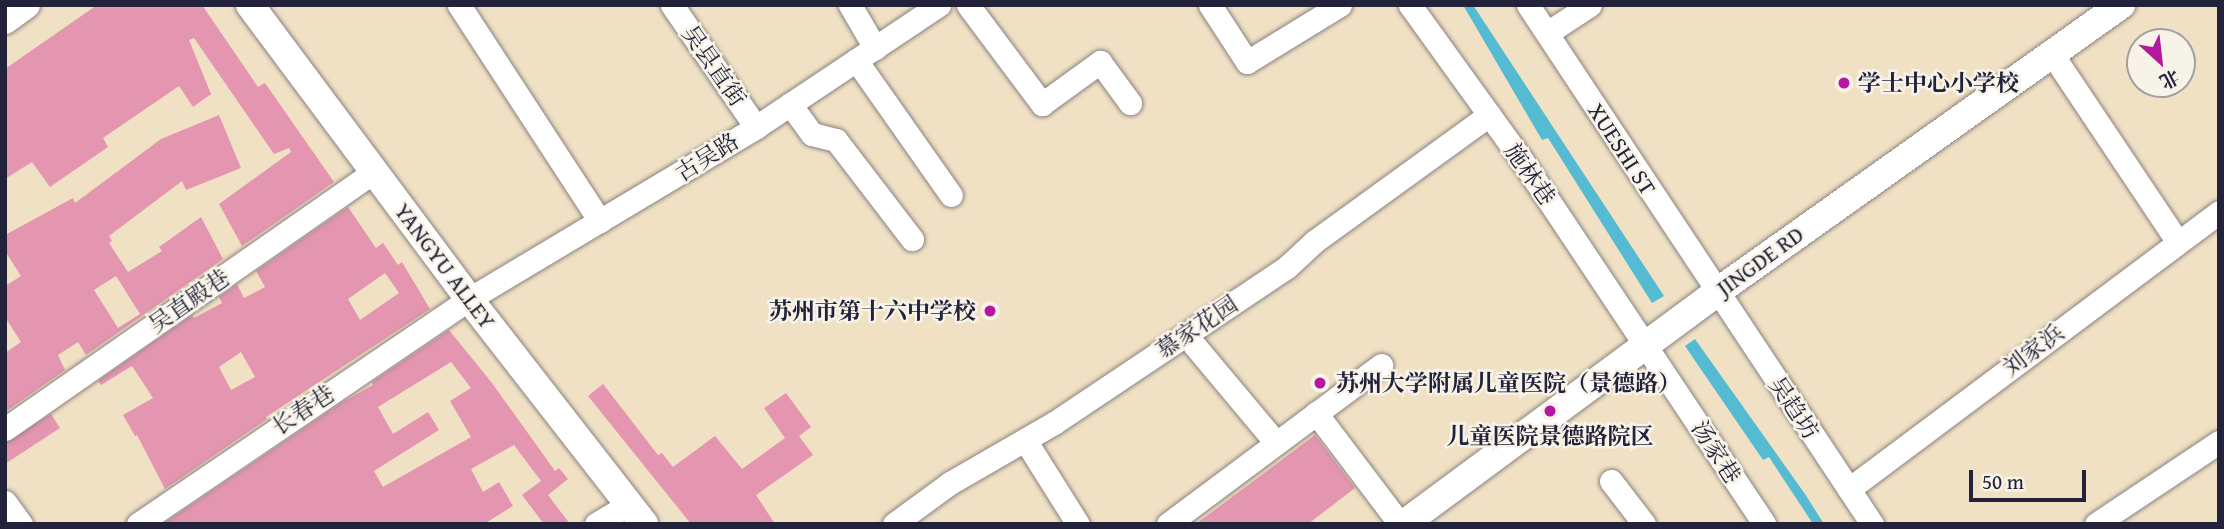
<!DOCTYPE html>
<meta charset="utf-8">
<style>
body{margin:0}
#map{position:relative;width:2224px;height:529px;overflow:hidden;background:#f1e1c4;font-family:"Gentium Book Plus","Noto Serif SC",serif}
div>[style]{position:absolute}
.water>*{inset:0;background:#55bbd3}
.building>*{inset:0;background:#e495b0}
.roads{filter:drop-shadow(0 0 2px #8a8280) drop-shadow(0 0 2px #8a8280)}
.minor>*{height:23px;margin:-11.5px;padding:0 11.5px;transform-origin:11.5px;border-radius:11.5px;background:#fff}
.major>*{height:28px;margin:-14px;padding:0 14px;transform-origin:14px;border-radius:14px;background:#fff}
.dots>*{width:19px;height:19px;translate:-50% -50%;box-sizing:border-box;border:4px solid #f7f3e8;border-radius:50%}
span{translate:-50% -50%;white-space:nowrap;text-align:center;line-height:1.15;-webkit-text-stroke:5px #f7f3e8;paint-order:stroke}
.street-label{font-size:23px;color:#22223b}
.poi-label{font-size:23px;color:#22223b;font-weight:700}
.left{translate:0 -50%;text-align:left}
.right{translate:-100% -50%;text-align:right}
.frame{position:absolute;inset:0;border:7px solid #22223b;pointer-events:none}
.north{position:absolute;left:2126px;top:28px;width:70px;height:70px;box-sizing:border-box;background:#f7f3e8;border:2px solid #a29fa3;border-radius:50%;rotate:153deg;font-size:19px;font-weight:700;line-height:28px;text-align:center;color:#22223b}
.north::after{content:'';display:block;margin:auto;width:24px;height:32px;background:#b5179e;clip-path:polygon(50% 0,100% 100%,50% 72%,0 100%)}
.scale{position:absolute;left:1969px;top:470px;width:117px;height:32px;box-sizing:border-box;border:4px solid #22223b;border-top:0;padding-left:9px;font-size:21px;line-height:24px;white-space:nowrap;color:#22223b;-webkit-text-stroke:5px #f7f3e8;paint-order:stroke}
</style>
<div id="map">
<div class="water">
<i style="clip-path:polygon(1463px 5px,1473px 5px,1664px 296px,1652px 303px,1548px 138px,1542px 140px)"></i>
<i style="clip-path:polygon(1695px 339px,1805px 494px,1824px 524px,1813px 524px,1769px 457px,1763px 460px,1685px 346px)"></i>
</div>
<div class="building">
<i style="clip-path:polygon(97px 5px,202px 5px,258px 87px,265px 83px,334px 182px,242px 246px,219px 204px,291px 152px,289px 148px,274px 154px,194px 38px,189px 40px,211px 94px,193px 107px,179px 86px,103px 138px,108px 147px,50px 187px,32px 162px,5px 179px,5px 69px)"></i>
<i style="clip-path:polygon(evenodd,219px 115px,241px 168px,186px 190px,182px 181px,109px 236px,112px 241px,109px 243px,128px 272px,162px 251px,159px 247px,201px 217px,223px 259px,86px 355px,78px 342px,58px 355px,65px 370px,5px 412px,5px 353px,21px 342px,5px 317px,5px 286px,21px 276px,5px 251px,5px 235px,73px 198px,75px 203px,161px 139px,219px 115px,116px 276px,140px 314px,118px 328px,94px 290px,116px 276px)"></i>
<i style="clip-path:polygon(evenodd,348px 207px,376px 248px,383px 243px,398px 265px,402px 262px,430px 309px,266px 417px,267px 419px,165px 489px,137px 435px,135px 436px,123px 415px,153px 398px,132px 366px,101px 385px,98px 381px,192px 315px,194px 318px,222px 303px,219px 297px,237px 284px,244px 298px,265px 287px,256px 271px,348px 207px,385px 273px,399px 293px,360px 320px,348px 299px,385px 273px,348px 207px,241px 352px,255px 377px,231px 390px,219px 367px,241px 352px)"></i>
<i style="clip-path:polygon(evenodd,449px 330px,492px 383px,555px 471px,559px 468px,568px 479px,548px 495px,570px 524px,544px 524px,522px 495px,541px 481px,514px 445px,471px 469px,483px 492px,499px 482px,513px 506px,484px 524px,163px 524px,341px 403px,373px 385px,372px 382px,449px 330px,451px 362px,471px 388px,450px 401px,471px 437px,383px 487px,374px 471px,439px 430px,428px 412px,393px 434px,378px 407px,451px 362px)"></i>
<i style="clip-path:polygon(603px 384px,658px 455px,662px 453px,673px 467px,715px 436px,742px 469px,785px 438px,764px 408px,786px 393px,811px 427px,799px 436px,813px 455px,756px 495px,775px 524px,691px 524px,588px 396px)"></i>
<i style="clip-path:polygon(51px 414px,60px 428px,5px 464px,5px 443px)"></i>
<i style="clip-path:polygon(1315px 435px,1355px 488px,1308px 524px,1196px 524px)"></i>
</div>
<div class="roads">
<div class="minor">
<i style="left:459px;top:5px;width:258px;rotate:56.9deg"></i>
<i style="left:672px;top:5px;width:148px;rotate:55.5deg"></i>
<i style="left:850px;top:5px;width:50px;rotate:59.8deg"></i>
<i style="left:968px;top:5px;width:124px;rotate:53.2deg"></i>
<i style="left:1042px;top:104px;width:72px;rotate:-35.9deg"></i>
<i style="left:1100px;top:62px;width:51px;rotate:53.8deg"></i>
<i style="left:1210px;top:5px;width:68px;rotate:57deg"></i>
<i style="left:1247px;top:62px;width:109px;rotate:-31.5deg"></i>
<i style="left:1410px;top:5px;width:190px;rotate:54.2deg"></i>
<i style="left:1521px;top:159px;width:438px;rotate:56.3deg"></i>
<i style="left:1528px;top:5px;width:623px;rotate:56.46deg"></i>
<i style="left:1547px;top:33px;width:51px;rotate:-33.1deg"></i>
<i style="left:2052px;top:54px;width:225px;rotate:56.2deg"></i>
<i style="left:856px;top:60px;width:165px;rotate:54.9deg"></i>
<i style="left:790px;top:104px;width:37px;rotate:54deg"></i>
<i style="left:812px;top:134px;width:25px;rotate:14deg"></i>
<i style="left:836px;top:140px;width:125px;rotate:52.5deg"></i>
<i style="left:1195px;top:346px;width:126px;rotate:50.1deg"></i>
<i style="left:1316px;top:413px;width:139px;rotate:52.9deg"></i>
<i style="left:5px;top:429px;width:449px;rotate:-34.9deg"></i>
<i style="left:1025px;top:440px;width:99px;rotate:57.8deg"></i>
<i style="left:1611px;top:481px;width:54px;rotate:52.5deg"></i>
<i style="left:1849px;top:489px;width:462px;rotate:-36.8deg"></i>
<i style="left:5px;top:502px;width:27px;rotate:54deg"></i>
<i style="left:138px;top:524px;width:400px;rotate:-34.2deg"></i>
<i style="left:469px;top:299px;width:335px;rotate:-30.9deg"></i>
<i style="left:756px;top:127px;width:220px;rotate:-33.7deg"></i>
<i style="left:596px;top:524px;width:39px;rotate:-31deg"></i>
<i style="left:894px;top:524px;width:69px;rotate:-36.2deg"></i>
<i style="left:950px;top:483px;width:120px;rotate:-30deg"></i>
<i style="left:1054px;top:423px;width:280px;rotate:-33.8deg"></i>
<i style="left:1287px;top:267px;width:38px;rotate:-43deg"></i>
<i style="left:1315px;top:241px;width:215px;rotate:-35.9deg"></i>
<i style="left:1168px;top:524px;width:266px;rotate:-36.7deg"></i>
<i style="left:2096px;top:524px;width:148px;rotate:-33.7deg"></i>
</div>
<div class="major">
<i style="left:250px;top:5px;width:367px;rotate:53.3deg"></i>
<i style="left:469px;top:299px;width:285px;rotate:52.1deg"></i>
<i style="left:5px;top:20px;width:26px;rotate:-36deg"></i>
<i style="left:1404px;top:524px;width:390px;rotate:-36.5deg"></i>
<i style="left:1717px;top:292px;width:496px;rotate:-35.4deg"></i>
</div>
</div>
<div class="dots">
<i style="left:1844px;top:83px;background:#b5179e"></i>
<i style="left:990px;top:311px;background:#b5179e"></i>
<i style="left:1320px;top:383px;background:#b5179e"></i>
<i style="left:1550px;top:411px;background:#b5179e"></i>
</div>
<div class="street-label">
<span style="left:714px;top:66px;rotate:55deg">吴县直街</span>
<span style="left:1622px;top:149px;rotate:57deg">XUESHI ST</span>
<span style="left:707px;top:157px;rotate:-32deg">古吴路</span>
<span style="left:1530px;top:174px;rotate:55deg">施林巷</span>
<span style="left:1760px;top:261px;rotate:-36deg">JINGDE RD</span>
<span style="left:445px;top:266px;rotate:53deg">YANGYU ALLEY</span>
<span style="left:189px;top:301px;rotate:-35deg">吴直殿巷</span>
<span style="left:1197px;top:327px;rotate:-34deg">慕家花园</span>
<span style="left:2033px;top:350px;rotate:-37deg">刘家浜</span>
<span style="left:1794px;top:408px;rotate:56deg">吴趋坊</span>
<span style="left:303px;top:410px;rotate:-34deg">长春巷</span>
<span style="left:1716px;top:452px;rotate:57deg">汤家巷</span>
</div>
<div class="poi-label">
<span class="left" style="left:1858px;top:83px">学士中心小学校</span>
<span class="right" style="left:976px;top:311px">苏州市第十六中学校</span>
<span class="left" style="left:1336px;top:383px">苏州大学附属儿童医院（景德路）</span>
<span style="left:1550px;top:436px">儿童医院景德路院区</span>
</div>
<div class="frame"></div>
<div class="north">北</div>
<div class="scale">50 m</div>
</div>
